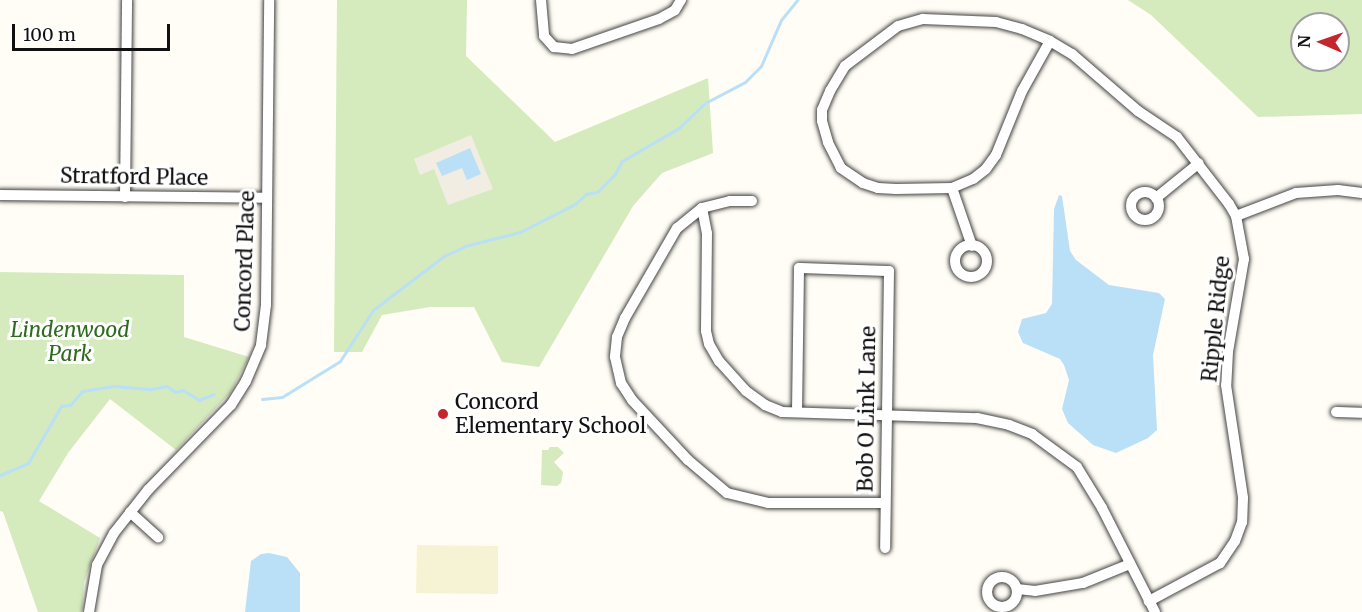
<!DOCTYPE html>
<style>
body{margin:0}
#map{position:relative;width:1362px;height:612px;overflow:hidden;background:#fffdf5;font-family:Merriweather,serif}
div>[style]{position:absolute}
.farmland>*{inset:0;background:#f6f3d4}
.green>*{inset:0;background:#d5ebbd}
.plaza>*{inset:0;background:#f1ede2}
.water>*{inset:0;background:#b9e0f7}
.stream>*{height:3px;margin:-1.5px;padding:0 1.5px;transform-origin:1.5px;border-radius:1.5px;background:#b9e0f7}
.roads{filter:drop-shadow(0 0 2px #444) drop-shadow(0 0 2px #444)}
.minor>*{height:10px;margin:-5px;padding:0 5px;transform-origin:5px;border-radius:5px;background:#fff}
.minor>.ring{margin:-5px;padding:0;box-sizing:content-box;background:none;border:10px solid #fff;border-radius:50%}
.dots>*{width:16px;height:16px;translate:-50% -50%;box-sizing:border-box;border:3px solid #fff;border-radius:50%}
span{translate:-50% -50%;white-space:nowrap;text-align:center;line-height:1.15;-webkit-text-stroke:6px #fff;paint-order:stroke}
.street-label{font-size:21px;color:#111}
.park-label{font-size:21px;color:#2f6b1f;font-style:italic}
.poi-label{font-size:21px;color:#111}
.left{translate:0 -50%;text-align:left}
.north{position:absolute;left:1290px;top:12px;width:60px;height:60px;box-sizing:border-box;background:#fff;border:2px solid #a0a0a0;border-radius:50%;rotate:272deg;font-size:16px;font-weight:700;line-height:24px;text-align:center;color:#111}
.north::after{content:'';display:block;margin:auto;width:21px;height:27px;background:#c4262e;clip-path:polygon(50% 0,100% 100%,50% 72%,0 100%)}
.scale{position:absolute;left:12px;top:24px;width:158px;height:27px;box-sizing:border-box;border:3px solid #111;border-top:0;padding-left:8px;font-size:18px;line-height:21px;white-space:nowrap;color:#111;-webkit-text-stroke:4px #fff;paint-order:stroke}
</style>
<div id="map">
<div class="farmland">
<i style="clip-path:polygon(417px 545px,498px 546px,498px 594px,416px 593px)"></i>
</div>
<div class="green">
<i style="clip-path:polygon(337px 0,467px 0,466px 56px,555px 142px,708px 78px,713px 153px,662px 173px,633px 206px,539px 367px,502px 362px,474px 307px,430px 307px,382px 315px,362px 352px,334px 352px)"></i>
<i style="clip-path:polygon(evenodd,1128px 0,1362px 0,1362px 114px,1258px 117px,1151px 15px,1128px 0,1302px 24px,1338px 24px,1338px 60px,1302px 60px,1302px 24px)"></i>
<i style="clip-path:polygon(0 272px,184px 275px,184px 337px,249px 357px,230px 393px,176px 450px,110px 399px,68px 453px,39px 501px,100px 538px,84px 582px,82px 612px,38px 612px,3px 512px,0 511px)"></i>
<i style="clip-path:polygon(550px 447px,558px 447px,564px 453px,554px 462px,563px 472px,561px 483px,557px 486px,541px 485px,542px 450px,548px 450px)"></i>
</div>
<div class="plaza">
<i style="clip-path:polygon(471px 135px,493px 189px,448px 205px,434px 169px,420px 175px,414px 159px)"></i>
</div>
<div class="water">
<i style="clip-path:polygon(470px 148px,481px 174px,467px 180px,462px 168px,442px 176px,436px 163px)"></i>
<i style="clip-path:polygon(1059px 195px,1062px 196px,1070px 251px,1076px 260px,1109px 285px,1159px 293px,1165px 299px,1153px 355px,1157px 430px,1148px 438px,1116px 453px,1093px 445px,1068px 423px,1062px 409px,1069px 380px,1064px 365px,1060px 359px,1023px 343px,1018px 332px,1022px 319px,1046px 313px,1052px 304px,1054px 209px)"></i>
<i style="clip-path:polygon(269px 553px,287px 557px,300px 573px,300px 612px,245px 612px,251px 561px,261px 554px)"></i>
</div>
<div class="stream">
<i style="left:262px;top:399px;width:20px;rotate:-6deg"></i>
<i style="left:282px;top:397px;width:68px;rotate:-31.8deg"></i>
<i style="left:340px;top:361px;width:61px;rotate:-57.1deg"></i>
<i style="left:373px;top:310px;width:89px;rotate:-37.3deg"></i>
<i style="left:444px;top:256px;width:23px;rotate:-25deg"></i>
<i style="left:465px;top:246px;width:57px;rotate:-14.3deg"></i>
<i style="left:520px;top:232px;width:62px;rotate:-27deg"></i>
<i style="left:575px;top:204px;width:15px;rotate:-42deg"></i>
<i style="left:586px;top:194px;width:11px;rotate:-10deg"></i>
<i style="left:597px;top:192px;width:25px;rotate:-45deg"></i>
<i style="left:615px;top:174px;width:15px;rotate:-62deg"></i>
<i style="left:622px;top:161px;width:66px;rotate:-30.1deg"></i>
<i style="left:679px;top:128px;width:36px;rotate:-44deg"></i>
<i style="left:705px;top:103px;width:45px;rotate:-27.7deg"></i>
<i style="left:745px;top:82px;width:23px;rotate:-45deg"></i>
<i style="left:761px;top:66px;width:50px;rotate:-66.5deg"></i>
<i style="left:781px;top:20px;width:26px;rotate:-51deg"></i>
<i style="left:0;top:475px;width:30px;rotate:-23deg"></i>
<i style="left:28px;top:463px;width:66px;rotate:-59.9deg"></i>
<i style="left:61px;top:406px;width:9px;rotate:-6deg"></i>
<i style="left:70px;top:405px;width:18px;rotate:-49deg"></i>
<i style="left:82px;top:391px;width:32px;rotate:-9deg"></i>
<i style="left:114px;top:386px;width:37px;rotate:5deg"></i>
<i style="left:151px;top:389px;width:16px;rotate:-11deg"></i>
<i style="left:167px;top:386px;width:10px;rotate:37deg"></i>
<i style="left:175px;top:392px;width:8px;rotate:-14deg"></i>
<i style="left:183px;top:390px;width:19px;rotate:32deg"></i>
<i style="left:199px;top:400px;width:16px;rotate:-22deg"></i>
</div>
<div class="roads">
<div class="minor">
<i style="left:541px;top:0;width:36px;rotate:85deg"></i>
<i style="left:544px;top:36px;width:15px;rotate:48deg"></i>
<i style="left:554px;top:47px;width:18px;rotate:6deg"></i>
<i style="left:572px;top:49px;width:92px;rotate:-19deg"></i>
<i style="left:659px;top:19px;width:18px;rotate:-29deg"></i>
<i style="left:675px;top:10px;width:12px;rotate:-59deg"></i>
<i style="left:1050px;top:41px;width:57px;rotate:119.2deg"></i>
<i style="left:1022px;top:91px;width:69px;rotate:112.1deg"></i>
<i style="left:996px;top:155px;width:17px;rotate:126deg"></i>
<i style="left:986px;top:169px;width:16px;rotate:142deg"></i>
<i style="left:973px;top:179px;width:23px;rotate:157deg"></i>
<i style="left:952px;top:188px;width:56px;rotate:179deg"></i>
<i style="left:896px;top:189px;width:18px;rotate:-177deg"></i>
<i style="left:878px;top:188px;width:16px;rotate:-162deg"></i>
<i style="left:863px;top:183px;width:27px;rotate:-146deg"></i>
<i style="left:841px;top:168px;width:29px;rotate:-117deg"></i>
<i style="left:828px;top:142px;width:22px;rotate:-106deg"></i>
<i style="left:822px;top:121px;width:11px;rotate:-90deg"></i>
<i style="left:822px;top:110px;width:21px;rotate:-67deg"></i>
<i style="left:830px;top:91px;width:29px;rotate:-59deg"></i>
<i style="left:845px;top:66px;width:66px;rotate:-37deg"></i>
<i style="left:898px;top:26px;width:26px;rotate:-16deg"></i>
<i style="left:923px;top:19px;width:73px;rotate:2.4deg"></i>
<i style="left:996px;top:22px;width:27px;rotate:15deg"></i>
<i style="left:1022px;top:29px;width:30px;rotate:23deg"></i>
<i style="left:1050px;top:41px;width:26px;rotate:31deg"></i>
<i style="left:1072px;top:54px;width:87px;rotate:40.8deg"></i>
<i style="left:1138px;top:111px;width:47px;rotate:33.7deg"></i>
<i style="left:1177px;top:137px;width:85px;rotate:52.2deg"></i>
<i style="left:1229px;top:204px;width:14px;rotate:60deg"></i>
<i style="left:1236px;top:216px;width:44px;rotate:79.5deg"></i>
<i style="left:1244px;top:259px;width:94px;rotate:99.8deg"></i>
<i style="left:1228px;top:352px;width:33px;rotate:93deg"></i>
<i style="left:1226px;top:385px;width:114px;rotate:81.4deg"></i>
<i style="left:1243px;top:498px;width:24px;rotate:92deg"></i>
<i style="left:1242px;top:522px;width:20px;rotate:110deg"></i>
<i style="left:1235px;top:541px;width:27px;rotate:124deg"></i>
<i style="left:1220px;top:563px;width:81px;rotate:151.8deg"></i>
<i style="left:952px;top:188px;width:61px;rotate:71deg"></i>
<i class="ring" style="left:1131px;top:192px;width:18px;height:18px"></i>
<i style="left:0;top:195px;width:267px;rotate:0.6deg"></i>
<i style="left:125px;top:197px;width:197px;rotate:-89.4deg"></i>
<i style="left:1156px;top:198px;width:55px;rotate:-39.1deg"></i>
<i style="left:752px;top:201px;width:22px;rotate:180deg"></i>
<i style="left:730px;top:201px;width:29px;rotate:166deg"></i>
<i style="left:702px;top:208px;width:32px;rotate:141deg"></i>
<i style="left:677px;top:228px;width:104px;rotate:120deg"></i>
<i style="left:625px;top:318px;width:21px;rotate:113deg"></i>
<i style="left:617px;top:337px;width:20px;rotate:96deg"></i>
<i style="left:615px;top:357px;width:27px;rotate:77deg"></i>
<i style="left:621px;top:383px;width:20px;rotate:57deg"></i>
<i style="left:632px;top:400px;width:82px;rotate:47deg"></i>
<i style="left:688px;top:460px;width:51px;rotate:40.2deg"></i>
<i style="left:727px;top:493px;width:42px;rotate:13.7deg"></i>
<i style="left:768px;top:503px;width:117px"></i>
<i style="left:702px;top:208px;width:25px;rotate:79deg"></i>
<i style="left:707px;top:233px;width:98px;rotate:90.6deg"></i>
<i style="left:706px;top:331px;width:13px;rotate:77deg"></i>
<i style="left:709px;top:344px;width:20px;rotate:60deg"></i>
<i style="left:719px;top:361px;width:40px;rotate:48deg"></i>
<i style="left:746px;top:391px;width:24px;rotate:36deg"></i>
<i style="left:765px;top:405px;width:18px;rotate:22deg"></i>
<i style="left:782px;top:412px;width:195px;rotate:1.8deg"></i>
<i style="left:977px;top:418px;width:33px;rotate:12deg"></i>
<i style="left:1009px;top:425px;width:25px;rotate:21deg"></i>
<i style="left:1032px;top:434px;width:56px;rotate:36.3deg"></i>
<i style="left:1077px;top:467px;width:48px;rotate:58.6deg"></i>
<i style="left:1102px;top:508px;width:117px;rotate:63deg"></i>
<i style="left:1236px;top:216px;width:64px;rotate:-21deg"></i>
<i style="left:1296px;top:193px;width:42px;rotate:-4.1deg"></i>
<i style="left:1338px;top:190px;width:24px;rotate:7deg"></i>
<i class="ring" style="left:955px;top:245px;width:22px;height:22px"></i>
<i style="left:797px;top:412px;width:144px;rotate:-89.2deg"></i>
<i style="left:799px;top:268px;width:90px;rotate:1.9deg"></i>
<i style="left:889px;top:271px;width:277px;rotate:90.8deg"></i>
<i style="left:1336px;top:412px;width:26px;rotate:2deg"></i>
<i style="left:130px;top:512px;width:38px;rotate:42deg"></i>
<i class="ring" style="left:987px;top:577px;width:20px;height:20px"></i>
<i style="left:1017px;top:589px;width:18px;rotate:6deg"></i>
<i style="left:1035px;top:591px;width:49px;rotate:-9.5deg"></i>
<i style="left:1083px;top:583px;width:51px;rotate:-22deg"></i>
<i style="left:89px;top:612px;width:48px;rotate:-80.3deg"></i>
<i style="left:97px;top:565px;width:36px;rotate:-62deg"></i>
<i style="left:114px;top:533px;width:55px;rotate:-51.7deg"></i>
<i style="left:148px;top:490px;width:119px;rotate:-45.7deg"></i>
<i style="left:231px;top:405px;width:28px;rotate:-58deg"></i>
<i style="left:246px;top:381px;width:39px;rotate:-67deg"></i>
<i style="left:261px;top:345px;width:40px;rotate:-82.9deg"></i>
<i style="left:266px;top:305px;width:305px;rotate:-89.4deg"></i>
</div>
</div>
<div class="dots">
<i style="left:443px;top:414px;background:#c4262e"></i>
</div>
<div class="street-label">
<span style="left:134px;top:177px;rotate:1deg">Stratford Place</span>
<span style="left:245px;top:261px;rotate:-88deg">Concord Place</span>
<span style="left:1216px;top:319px;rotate:-84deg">Ripple Ridge</span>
<span style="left:867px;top:409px;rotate:-89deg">Bob O Link Lane</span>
</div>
<div class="park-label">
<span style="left:70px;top:342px">Lindenwood<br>Park</span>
</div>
<div class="poi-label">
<span class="left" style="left:455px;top:414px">Concord<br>Elementary School</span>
</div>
<div class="north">N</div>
<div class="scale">100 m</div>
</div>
